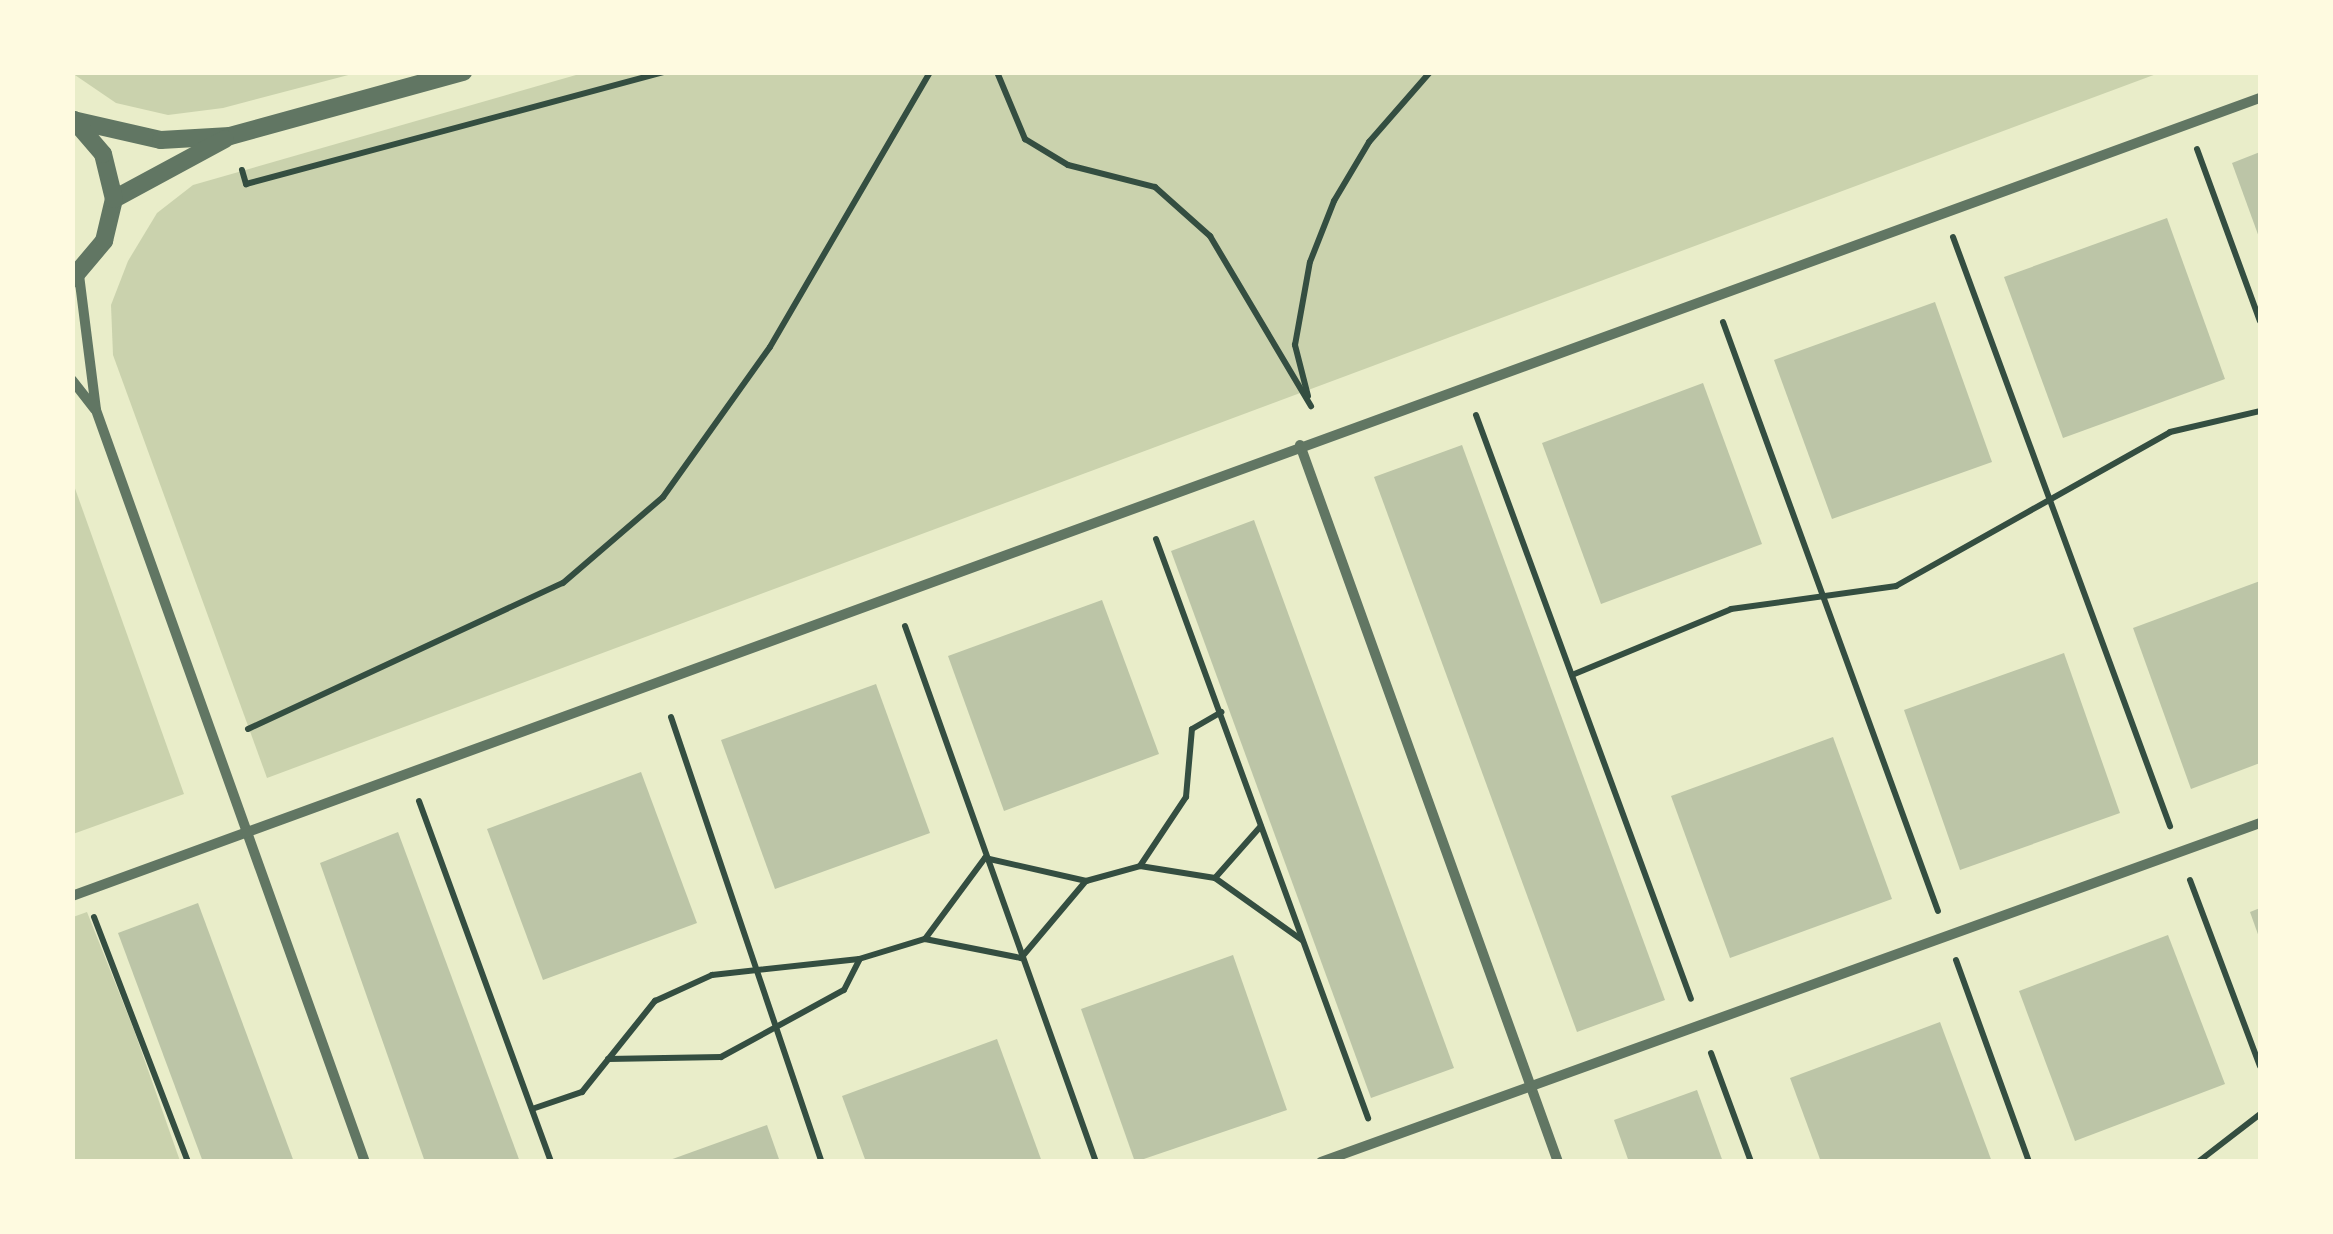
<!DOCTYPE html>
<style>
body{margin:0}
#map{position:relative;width:2333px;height:1234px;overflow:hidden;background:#e9edc9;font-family:"Archivo Narrow",sans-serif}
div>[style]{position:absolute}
.green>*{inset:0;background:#cad2ad}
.building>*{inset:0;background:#bcc5a7}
.path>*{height:6px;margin:-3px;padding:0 3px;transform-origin:3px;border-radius:3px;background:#344e41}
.minor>*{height:10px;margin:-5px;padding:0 5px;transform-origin:5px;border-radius:5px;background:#617663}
.tertiary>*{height:18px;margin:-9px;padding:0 9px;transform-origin:9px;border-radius:9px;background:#617663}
span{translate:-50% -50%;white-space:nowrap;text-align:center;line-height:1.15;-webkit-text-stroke:10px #fefae0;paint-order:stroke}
.frame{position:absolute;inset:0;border:75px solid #fefae0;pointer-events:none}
</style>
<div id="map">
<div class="green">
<i style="clip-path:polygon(72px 73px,73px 72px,356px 73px,223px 108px,168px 115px,116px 103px)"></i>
<i style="clip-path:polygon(583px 73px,2159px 73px,267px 778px,113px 355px,111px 305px,128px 261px,157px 213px,193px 185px)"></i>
<i style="clip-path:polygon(72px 480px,184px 794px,73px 834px,72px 834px)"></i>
<i style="clip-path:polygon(87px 912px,134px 1030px,180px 1161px,73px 1161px,73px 917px)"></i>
</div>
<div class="building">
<i style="clip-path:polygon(2260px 152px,2260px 240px,2232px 163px)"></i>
<i style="clip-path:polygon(2167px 218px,2225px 379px,2063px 438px,2004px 277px)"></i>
<i style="clip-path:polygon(1935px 302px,1992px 462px,1832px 519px,1774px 360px)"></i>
<i style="clip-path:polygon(1703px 383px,1762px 544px,1601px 604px,1542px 443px)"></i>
<i style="clip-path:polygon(1462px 445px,1665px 1000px,1577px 1032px,1374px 477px)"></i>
<i style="clip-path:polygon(1254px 520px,1454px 1068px,1371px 1098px,1171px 551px)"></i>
<i style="clip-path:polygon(2260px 581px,2260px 763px,2191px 789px,2133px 628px)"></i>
<i style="clip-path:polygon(1102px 600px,1159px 754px,1004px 811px,948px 656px)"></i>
<i style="clip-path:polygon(2064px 653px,2120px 813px,1960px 870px,1904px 710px)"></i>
<i style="clip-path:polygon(876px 684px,930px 833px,775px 889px,721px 740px)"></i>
<i style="clip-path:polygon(1833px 737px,1892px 899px,1730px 958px,1671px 796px)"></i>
<i style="clip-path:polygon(641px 772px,697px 923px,543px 980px,487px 829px)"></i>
<i style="clip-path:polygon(398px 832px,520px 1162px,425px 1162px,320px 863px)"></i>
<i style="clip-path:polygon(198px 903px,294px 1162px,203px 1162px,118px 933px)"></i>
<i style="clip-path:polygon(2260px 908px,2260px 940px,2250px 912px)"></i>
<i style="clip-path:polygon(2168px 935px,2225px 1084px,2075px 1141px,2019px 991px)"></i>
<i style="clip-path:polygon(1233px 955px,1287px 1110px,1135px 1162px,1081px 1009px)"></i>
<i style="clip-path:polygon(1940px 1022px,1992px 1162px,1821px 1162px,1790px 1078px)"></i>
<i style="clip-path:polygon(997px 1039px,1042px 1162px,866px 1162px,842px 1096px)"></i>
<i style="clip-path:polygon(1697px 1090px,1723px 1162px,1629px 1162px,1614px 1120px)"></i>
<i style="clip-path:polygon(767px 1125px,780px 1162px,667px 1162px,667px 1161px)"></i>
</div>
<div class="path">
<i style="left:997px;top:72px;width:73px;rotate:67.3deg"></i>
<i style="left:1025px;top:139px;width:50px;rotate:31.2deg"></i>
<i style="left:1068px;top:165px;width:90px;rotate:14.2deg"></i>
<i style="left:1155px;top:187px;width:74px;rotate:41.7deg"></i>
<i style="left:1210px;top:236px;width:198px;rotate:59.3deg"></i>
<i style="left:2197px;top:149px;width:183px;rotate:69.9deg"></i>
<i style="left:242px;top:170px;width:15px;rotate:74deg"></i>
<i style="left:246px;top:184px;width:432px;rotate:-15deg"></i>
<i style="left:1953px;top:237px;width:628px;rotate:69.78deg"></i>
<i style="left:1723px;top:322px;width:627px;rotate:69.95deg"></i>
<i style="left:1308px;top:396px;width:53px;rotate:-104.3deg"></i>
<i style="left:1295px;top:345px;width:84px;rotate:-79.8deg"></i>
<i style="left:1310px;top:262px;width:66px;rotate:-68.5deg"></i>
<i style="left:1334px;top:201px;width:69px;rotate:-59.3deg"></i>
<i style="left:1369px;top:142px;width:93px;rotate:-48.9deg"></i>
<i style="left:1476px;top:415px;width:622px;rotate:69.79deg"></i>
<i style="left:1156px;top:539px;width:617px;rotate:69.89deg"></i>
<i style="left:905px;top:626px;width:569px;rotate:70.39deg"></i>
<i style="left:1572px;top:675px;width:172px;rotate:-22.5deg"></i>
<i style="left:1731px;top:609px;width:167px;rotate:-7.9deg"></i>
<i style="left:1896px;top:586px;width:314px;rotate:-29.3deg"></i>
<i style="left:2170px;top:432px;width:92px;rotate:-13.1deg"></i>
<i style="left:671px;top:717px;width:470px;rotate:71.3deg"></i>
<i style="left:248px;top:729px;width:347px;rotate:-24.9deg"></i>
<i style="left:563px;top:583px;width:132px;rotate:-40.7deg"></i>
<i style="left:663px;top:497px;width:184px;rotate:-54.5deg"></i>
<i style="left:770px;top:347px;width:318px;rotate:-59.8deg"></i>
<i style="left:419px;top:801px;width:384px;rotate:69.9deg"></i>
<i style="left:1140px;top:866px;width:76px;rotate:9.1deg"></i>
<i style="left:1215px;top:878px;width:107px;rotate:35.5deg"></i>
<i style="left:1215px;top:878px;width:69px;rotate:-48.5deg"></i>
<i style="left:2190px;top:880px;width:199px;rotate:69.4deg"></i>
<i style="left:94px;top:917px;width:262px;rotate:69deg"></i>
<i style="left:925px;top:939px;width:98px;rotate:11.2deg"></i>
<i style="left:1021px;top:958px;width:99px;rotate:-49.9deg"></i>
<i style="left:1956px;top:960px;width:215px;rotate:70.1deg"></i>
<i style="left:1711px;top:1053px;width:116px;rotate:69.8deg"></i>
<i style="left:608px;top:1059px;width:113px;rotate:-1deg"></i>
<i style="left:721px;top:1057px;width:140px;rotate:-28.6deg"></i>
<i style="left:844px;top:990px;width:34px;rotate:-63deg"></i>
<i style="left:532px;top:1109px;width:53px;rotate:-18.8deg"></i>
<i style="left:582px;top:1092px;width:117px;rotate:-51.3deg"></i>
<i style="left:655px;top:1001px;width:63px;rotate:-24.5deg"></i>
<i style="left:712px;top:975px;width:148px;rotate:-6.2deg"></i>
<i style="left:859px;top:959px;width:69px;rotate:-16.9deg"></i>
<i style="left:925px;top:939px;width:101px;rotate:-53.5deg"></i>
<i style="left:985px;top:858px;width:104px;rotate:12.8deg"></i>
<i style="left:1086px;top:881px;width:56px;rotate:-15.5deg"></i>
<i style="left:1140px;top:866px;width:83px;rotate:-56.3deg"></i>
<i style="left:1186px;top:797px;width:68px;rotate:-85deg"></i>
<i style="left:1192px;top:729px;width:34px;rotate:-30deg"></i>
<i style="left:2198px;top:1162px;width:78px;rotate:-37.7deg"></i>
</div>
<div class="minor">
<i style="left:79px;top:275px;width:136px;rotate:82.8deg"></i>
<i style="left:96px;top:410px;width:799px;rotate:70.32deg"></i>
<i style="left:72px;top:380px;width:37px;rotate:52deg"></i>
<i style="left:1300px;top:445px;width:762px;rotate:70.21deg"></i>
<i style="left:72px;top:896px;width:2329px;rotate:-20.04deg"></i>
<i style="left:1321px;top:1162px;width:998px;rotate:-19.85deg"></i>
</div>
<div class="tertiary">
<i style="left:73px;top:120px;width:90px;rotate:12.8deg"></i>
<i style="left:161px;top:140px;width:69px;rotate:-3.3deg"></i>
<i style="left:230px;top:136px;width:242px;rotate:-15.4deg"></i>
<i style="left:114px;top:199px;width:126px;rotate:-28.4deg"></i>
<i style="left:72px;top:279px;width:50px;rotate:-49.9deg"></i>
<i style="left:104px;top:241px;width:43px;rotate:-76.6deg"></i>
<i style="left:114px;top:199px;width:46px;rotate:-103.7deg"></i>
<i style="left:103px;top:154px;width:45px;rotate:-130.5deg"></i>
</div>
<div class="frame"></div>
</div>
